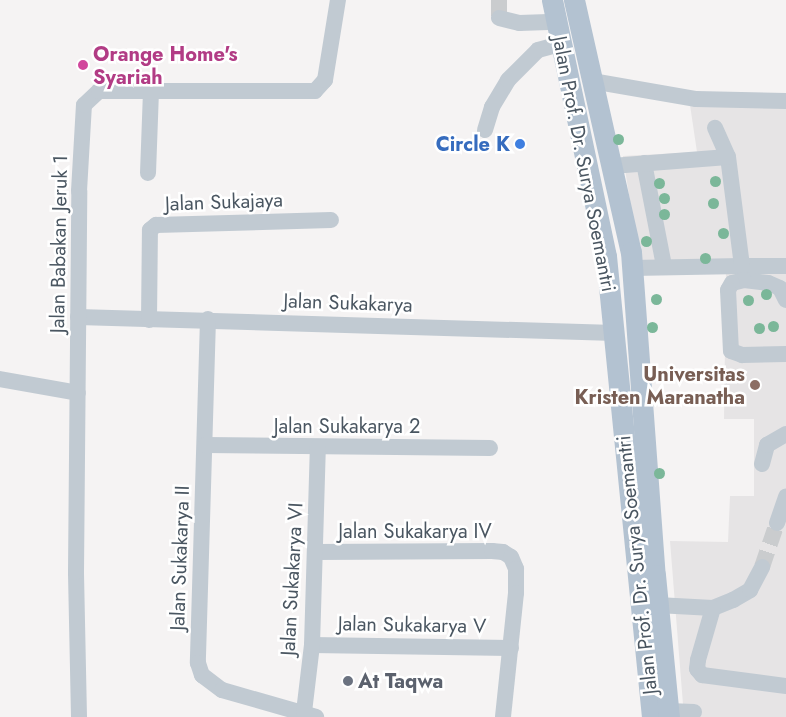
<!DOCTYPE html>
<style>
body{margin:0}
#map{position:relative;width:786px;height:717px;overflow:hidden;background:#f5f3f3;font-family:Jost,sans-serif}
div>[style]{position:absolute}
.education>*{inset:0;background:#e6e4e5}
.minor-tunnel>*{height:16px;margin-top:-8px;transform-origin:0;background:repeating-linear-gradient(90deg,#caccce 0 16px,transparent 0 24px)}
.minor>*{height:16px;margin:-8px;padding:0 8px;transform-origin:8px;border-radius:8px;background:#c1cad2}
.major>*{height:21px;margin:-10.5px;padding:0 10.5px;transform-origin:10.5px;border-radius:10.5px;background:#b3c2d1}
.trees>*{width:11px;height:11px;margin:-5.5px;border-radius:50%;background:#7bb799}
.dots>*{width:14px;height:14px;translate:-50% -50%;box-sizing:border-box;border:2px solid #fff;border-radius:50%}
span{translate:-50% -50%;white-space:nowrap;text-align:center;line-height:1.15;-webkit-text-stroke:5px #fff;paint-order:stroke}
.hotel-label{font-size:20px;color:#b23c85;font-weight:700}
.left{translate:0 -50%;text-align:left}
.shop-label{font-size:20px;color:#366cbe;font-weight:700}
.right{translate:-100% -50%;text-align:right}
.street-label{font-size:20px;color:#4a5661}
.education-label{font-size:20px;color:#785e54;font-weight:700}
.worship-label{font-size:20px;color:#5b616d;font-weight:700}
</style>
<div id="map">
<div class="education">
<i style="clip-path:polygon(690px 105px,786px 106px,786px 717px,684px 717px,670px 541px,728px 542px,730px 496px,754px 496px,754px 419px,724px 419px,726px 271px,641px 273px,623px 156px,697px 152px)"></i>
</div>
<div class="minor-tunnel">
<i style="left:499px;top:0;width:18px;rotate:90deg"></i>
<i style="left:762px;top:567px;width:46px;rotate:-71.2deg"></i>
</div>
<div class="minor">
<i style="left:499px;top:18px;width:21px;rotate:14deg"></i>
<i style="left:519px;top:23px;width:37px;rotate:-2deg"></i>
<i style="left:592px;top:81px;width:106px;rotate:9.8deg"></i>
<i style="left:696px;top:99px;width:90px;rotate:1.3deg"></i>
<i style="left:485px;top:130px;width:24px;rotate:-73deg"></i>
<i style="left:492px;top:107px;width:31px;rotate:-59deg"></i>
<i style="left:508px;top:80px;width:42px;rotate:-45deg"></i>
<i style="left:538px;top:50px;width:24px;rotate:-15deg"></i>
<i style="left:644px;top:163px;width:105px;rotate:79deg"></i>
<i style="left:612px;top:166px;width:116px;rotate:-4.4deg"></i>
<i style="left:148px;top:173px;width:81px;rotate:-87.9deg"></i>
<i style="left:742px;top:266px;width:44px"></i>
<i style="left:632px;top:268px;width:110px;rotate:-1deg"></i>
<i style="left:742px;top:266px;width:110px;rotate:-97.3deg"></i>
<i style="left:728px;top:157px;width:32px;rotate:-114deg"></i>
<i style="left:786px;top:300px;width:13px;rotate:-117deg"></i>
<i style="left:780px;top:288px;width:13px;rotate:-157deg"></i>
<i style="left:768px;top:283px;width:24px;rotate:-173deg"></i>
<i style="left:744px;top:280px;width:12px;rotate:166deg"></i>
<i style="left:732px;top:283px;width:8px;rotate:120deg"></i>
<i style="left:728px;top:290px;width:61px;rotate:87.2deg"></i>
<i style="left:731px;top:351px;width:12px;rotate:20deg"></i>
<i style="left:742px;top:355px;width:44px;rotate:-1.3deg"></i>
<i style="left:78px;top:317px;width:537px;rotate:1.71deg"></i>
<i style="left:208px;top:319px;width:344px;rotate:91.7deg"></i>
<i style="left:198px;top:663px;width:13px;rotate:72deg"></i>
<i style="left:202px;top:675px;width:25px;rotate:37deg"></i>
<i style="left:222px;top:690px;width:98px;rotate:16deg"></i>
<i style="left:149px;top:320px;width:90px;rotate:-89.4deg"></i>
<i style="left:150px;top:230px;width:8px;rotate:-40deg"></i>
<i style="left:156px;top:225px;width:175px;rotate:-1.6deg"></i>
<i style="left:0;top:379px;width:79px;rotate:10.2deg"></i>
<i style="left:205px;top:445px;width:285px;rotate:0.6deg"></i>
<i style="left:762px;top:464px;width:20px;rotate:-75deg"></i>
<i style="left:767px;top:445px;width:22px;rotate:-30deg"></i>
<i style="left:777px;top:523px;width:28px;rotate:-71deg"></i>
<i style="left:316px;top:552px;width:176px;rotate:-0.3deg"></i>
<i style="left:492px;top:551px;width:11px;rotate:5deg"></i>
<i style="left:503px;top:552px;width:9px;rotate:32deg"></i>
<i style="left:511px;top:557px;width:13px;rotate:67deg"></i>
<i style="left:516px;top:569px;width:24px;rotate:90deg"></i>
<i style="left:516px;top:593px;width:125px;rotate:96deg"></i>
<i style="left:657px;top:605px;width:56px;rotate:3.1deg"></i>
<i style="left:713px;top:608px;width:22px;rotate:-22deg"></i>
<i style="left:733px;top:600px;width:20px;rotate:-30deg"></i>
<i style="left:750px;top:590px;width:26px;rotate:-62deg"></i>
<i style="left:713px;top:608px;width:54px;rotate:106.1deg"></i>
<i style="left:698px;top:660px;width:9px;rotate:96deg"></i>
<i style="left:697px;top:669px;width:8px;rotate:50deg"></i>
<i style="left:702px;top:675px;width:85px;rotate:7.5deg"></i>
<i style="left:312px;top:645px;width:199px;rotate:0.9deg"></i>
<i style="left:668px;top:711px;width:26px;rotate:2deg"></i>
<i style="left:304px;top:712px;width:67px;rotate:-83.2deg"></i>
<i style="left:312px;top:645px;width:198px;rotate:-88.3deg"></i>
<i style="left:79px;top:717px;width:145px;rotate:-91.2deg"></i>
<i style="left:76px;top:572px;width:381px;rotate:-89.5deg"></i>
<i style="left:79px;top:191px;width:86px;rotate:-86.7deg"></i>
<i style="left:84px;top:105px;width:21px;rotate:-43deg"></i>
<i style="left:99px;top:91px;width:216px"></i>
<i style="left:315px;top:91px;width:15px;rotate:-48deg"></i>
<i style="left:325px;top:80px;width:81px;rotate:-80.8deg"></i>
</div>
<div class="major">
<i style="left:552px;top:0;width:262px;rotate:78.1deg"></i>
<i style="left:606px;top:256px;width:463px;rotate:84.3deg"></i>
<i style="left:574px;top:0;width:258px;rotate:77.3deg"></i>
<i style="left:631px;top:252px;width:324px;rotate:85.8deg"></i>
<i style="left:655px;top:575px;width:143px;rotate:84.4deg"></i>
</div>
<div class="trees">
<i style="left:618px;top:139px"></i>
<i style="left:715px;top:181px"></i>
<i style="left:659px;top:183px"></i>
<i style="left:664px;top:198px"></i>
<i style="left:713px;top:203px"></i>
<i style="left:664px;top:214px"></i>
<i style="left:723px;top:233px"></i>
<i style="left:646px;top:241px"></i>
<i style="left:705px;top:258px"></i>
<i style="left:766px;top:294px"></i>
<i style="left:656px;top:299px"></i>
<i style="left:748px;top:300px"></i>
<i style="left:773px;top:326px"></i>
<i style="left:652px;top:327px"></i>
<i style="left:759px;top:328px"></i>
<i style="left:659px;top:473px"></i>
</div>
<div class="dots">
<i style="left:83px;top:65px;background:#d1479c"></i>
<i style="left:520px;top:144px;background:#3f7fe0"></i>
<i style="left:755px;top:385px;background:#8d6e63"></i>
<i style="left:348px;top:681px;background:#6b7280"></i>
</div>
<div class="hotel-label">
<span class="left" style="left:93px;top:66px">Orange Home's<br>Syariah</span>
</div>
<div class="shop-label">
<span class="right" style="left:510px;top:144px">Circle K</span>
</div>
<div class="street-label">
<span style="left:584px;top:164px;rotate:79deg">Jalan Prof. Dr. Surya Soemantri</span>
<span style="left:224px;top:202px;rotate:-2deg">Jalan Sukajaya</span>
<span style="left:59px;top:244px;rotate:-89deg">Jalan Babakan Jeruk 1</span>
<span style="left:348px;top:303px;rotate:2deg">Jalan Sukakarya</span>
<span style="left:347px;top:426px">Jalan Sukakarya 2</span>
<span style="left:415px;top:531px">Jalan Sukakarya IV</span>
<span style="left:180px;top:558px;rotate:-88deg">Jalan Sukakarya II</span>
<span style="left:637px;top:565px;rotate:-96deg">Jalan Prof. Dr. Surya Soemantri</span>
<span style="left:292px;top:579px;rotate:-87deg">Jalan Sukakarya VI</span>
<span style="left:412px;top:625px;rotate:1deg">Jalan Sukakarya V</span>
</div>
<div class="education-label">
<span class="right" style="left:745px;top:386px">Universitas<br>Kristen Maranatha</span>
</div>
<div class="worship-label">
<span class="left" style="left:358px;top:681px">At Taqwa</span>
</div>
</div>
